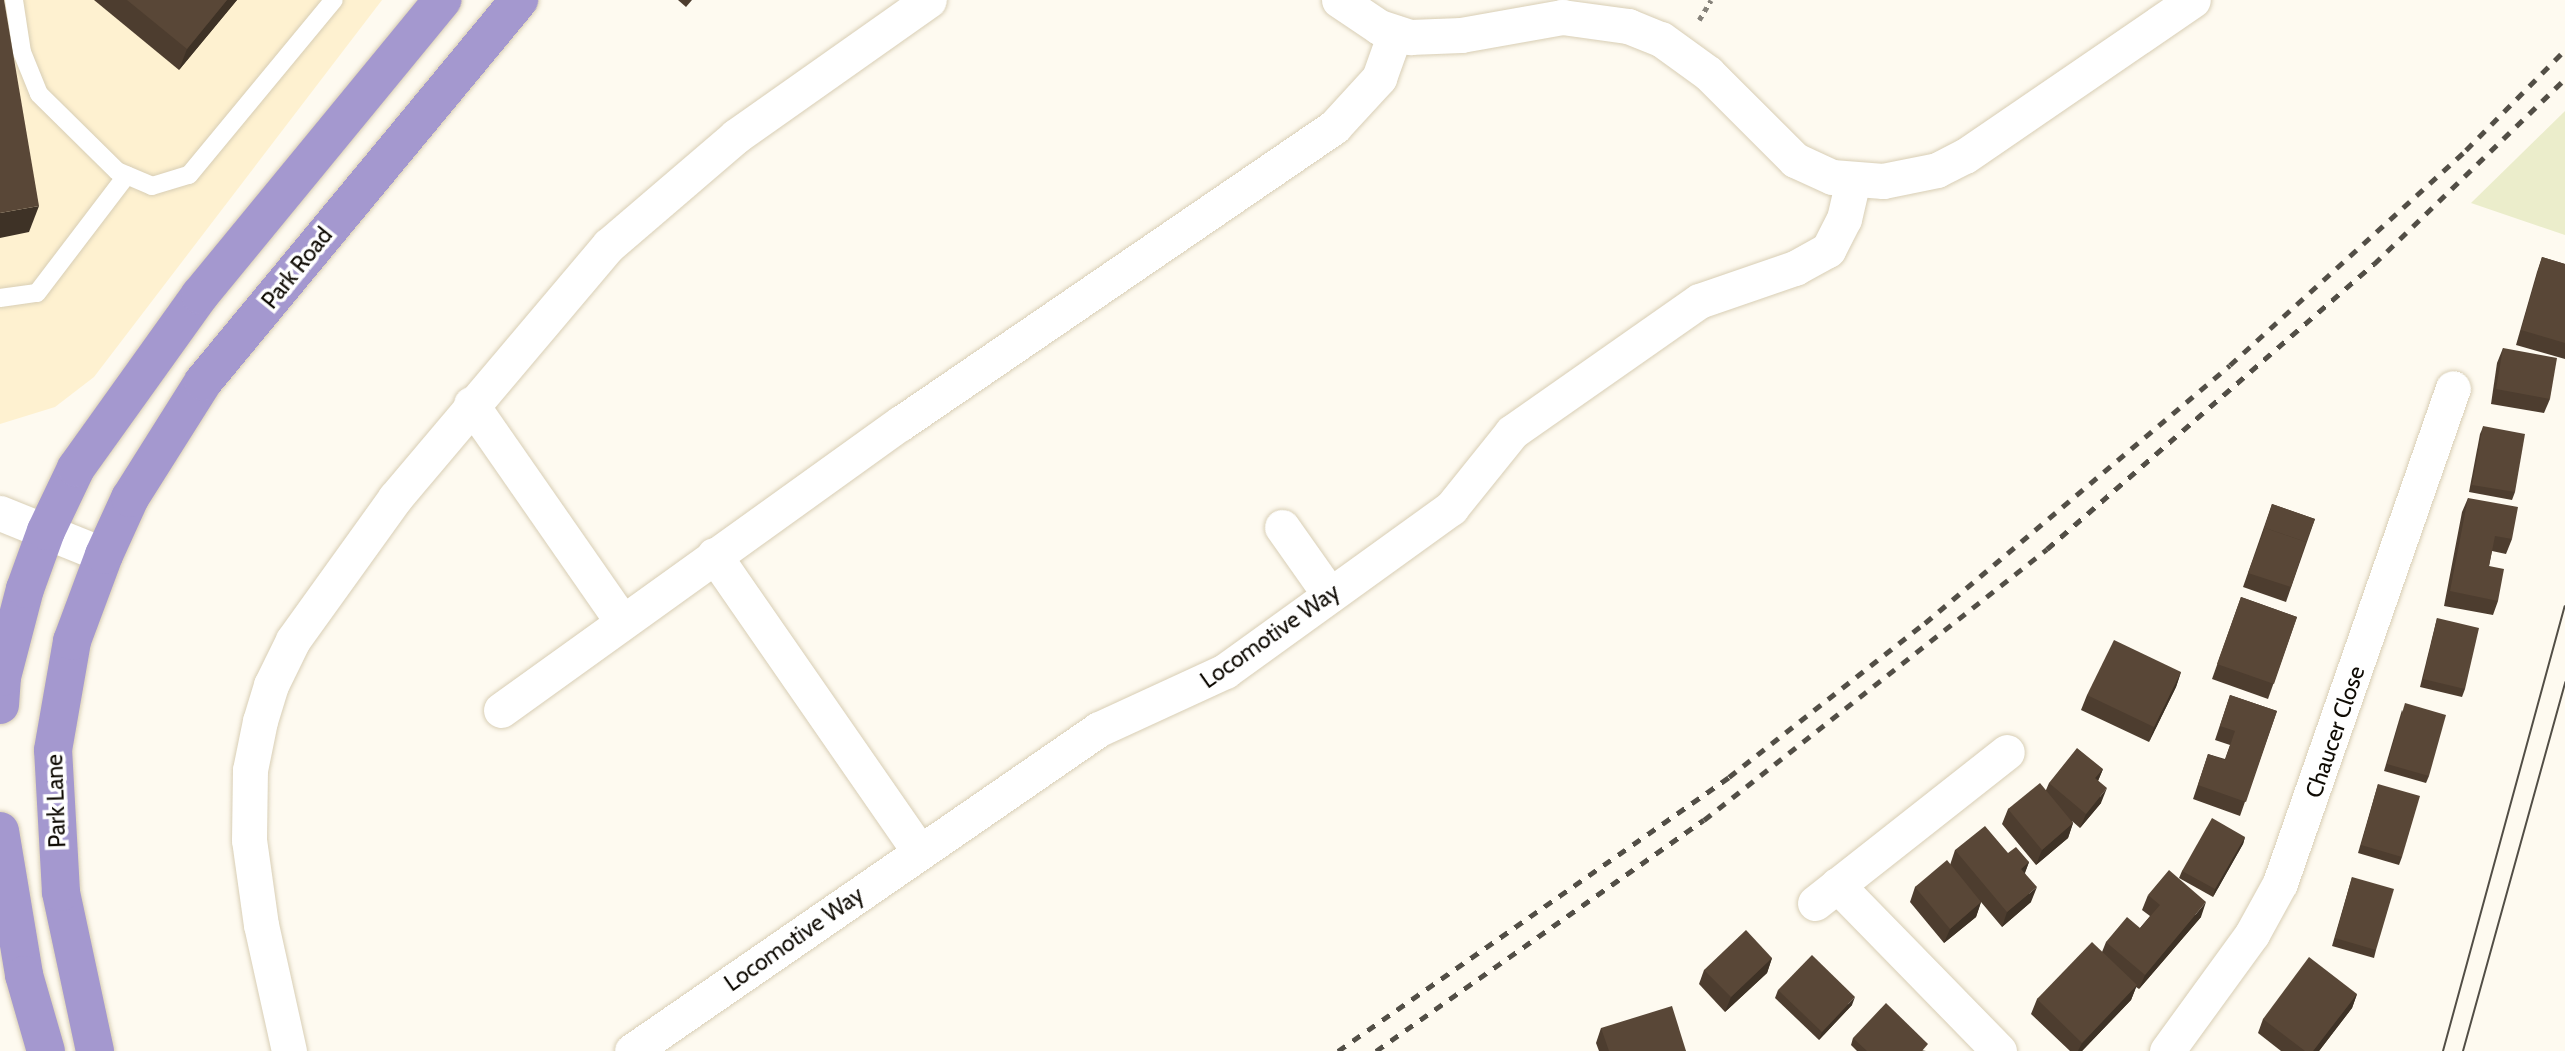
<!DOCTYPE html>
<style>
body{margin:0}
#map{position:relative;width:2565px;height:1051px;overflow:hidden;background:#fefaf0;font-family:Cabin,sans-serif}
div>[style]{position:absolute}
.built>*{inset:0;background:#fef1d0}
.green>*{inset:0;background:#ebedcb}
.path>*{height:4.5px;margin-top:-2.25px;transform-origin:0;background:repeating-linear-gradient(90deg,#86827a 0 5px,transparent 0 10px)}
.roads{filter:drop-shadow(0 0 2px #d8ceb5) drop-shadow(0 0 2px #d8ceb5)}
.service>*{height:18px;margin:-9px;padding:0 9px;transform-origin:9px;border-radius:9px;background:#fff}
.minor>*{height:35px;margin:-17.5px;padding:0 17.5px;transform-origin:17.5px;border-radius:17.5px;background:#fff}
.trunk>*{height:38px;margin:-19px;padding:0 19px;transform-origin:19px;border-radius:19px;background:#a498cf}
.tram>*{height:2px;margin:-1px;padding:0 1px;transform-origin:1px;border-radius:1px;background:#524e46}
.rail>*{height:5px;margin-top:-2.5px;transform-origin:0;background:repeating-linear-gradient(90deg,#524e46 0 9px,transparent 0 18px)}
.wall>*{inset:0;background:#4d3d2f}
.shaded-wall>*{inset:0;background:#3e3226}
.building>*{inset:0;background:#594737}
span{translate:-50% -50%;white-space:nowrap;text-align:center;line-height:1.15;-webkit-text-stroke:7px #fff;paint-order:stroke}
.street-label{font-size:23px;color:#0f0b04}
</style>
<div id="map">
<div class="built">
<i style="clip-path:polygon(0 0,382px 0,94px 377px,55px 407px,0 424px)"></i>
</div>
<div class="green">
<i style="clip-path:polygon(2565px 111px,2565px 235px,2471px 203px)"></i>
</div>
<div class="path">
<i style="left:1699px;top:20px;width:23px;rotate:-59deg"></i>
</div>
<div class="roads">
<div class="service">
<i style="left:14px;top:0;width:53px;rotate:81.3deg"></i>
<i style="left:22px;top:52px;width:45px;rotate:68deg"></i>
<i style="left:39px;top:94px;width:110px;rotate:44.6deg"></i>
<i style="left:117px;top:171px;width:38px;rotate:23deg"></i>
<i style="left:152px;top:186px;width:39px;rotate:-17deg"></i>
<i style="left:189px;top:175px;width:227px;rotate:-50.4deg"></i>
<i style="left:0;top:298px;width:37px;rotate:-8deg"></i>
<i style="left:37px;top:293px;width:148px;rotate:-52.7deg"></i>
</div>
<div class="minor">
<i style="left:1339px;top:0;width:48px;rotate:34deg"></i>
<i style="left:1379px;top:27px;width:33px;rotate:18deg"></i>
<i style="left:1410px;top:37px;width:51px;rotate:-2.2deg"></i>
<i style="left:1461px;top:35px;width:103px;rotate:-10.1deg"></i>
<i style="left:1562px;top:17px;width:67px;rotate:7.8deg"></i>
<i style="left:1628px;top:26px;width:35px;rotate:22deg"></i>
<i style="left:1661px;top:39px;width:58px;rotate:35.9deg"></i>
<i style="left:1708px;top:73px;width:123px;rotate:45deg"></i>
<i style="left:1795px;top:160px;width:41px;rotate:24.7deg"></i>
<i style="left:1832px;top:177px;width:51px;rotate:4.5deg"></i>
<i style="left:1883px;top:181px;width:55px;rotate:-11.5deg"></i>
<i style="left:1937px;top:170px;width:31px;rotate:-27deg"></i>
<i style="left:1965px;top:156px;width:276px;rotate:-34.4deg"></i>
<i style="left:471px;top:404px;width:264px;rotate:55.2deg"></i>
<i style="left:0;top:513px;width:112px;rotate:22deg"></i>
<i style="left:1282px;top:527px;width:83px;rotate:54.8deg"></i>
<i style="left:714px;top:555px;width:361px;rotate:55.3deg"></i>
<i style="left:501px;top:710px;width:492px;rotate:-35.7deg"></i>
<i style="left:901px;top:423px;width:525px;rotate:-34.36deg"></i>
<i style="left:1334px;top:127px;width:67px;rotate:-47.4deg"></i>
<i style="left:1379px;top:78px;width:48px;rotate:-70.4deg"></i>
<i style="left:1837px;top:885px;width:232px;rotate:45.7deg"></i>
<i style="left:1815px;top:903px;width:244px;rotate:-38.2deg"></i>
<i style="left:289px;top:1051px;width:129px;rotate:-102.5deg"></i>
<i style="left:261px;top:925px;width:86px;rotate:-98deg"></i>
<i style="left:249px;top:840px;width:70px;rotate:-89.2deg"></i>
<i style="left:250px;top:770px;width:50px;rotate:-78.5deg"></i>
<i style="left:260px;top:721px;width:38px;rotate:-73deg"></i>
<i style="left:271px;top:685px;width:50px;rotate:-63.9deg"></i>
<i style="left:293px;top:640px;width:175px;rotate:-54.3deg"></i>
<i style="left:395px;top:498px;width:331px;rotate:-49.8deg"></i>
<i style="left:609px;top:245px;width:167px;rotate:-40.6deg"></i>
<i style="left:736px;top:136px;width:236px;rotate:-35.2deg"></i>
<i style="left:632px;top:1051px;width:567px;rotate:-34.59deg"></i>
<i style="left:1099px;top:729px;width:139px;rotate:-24.7deg"></i>
<i style="left:1225px;top:671px;width:279px;rotate:-35.8deg"></i>
<i style="left:1451px;top:508px;width:97px;rotate:-51.2deg"></i>
<i style="left:1512px;top:432px;width:228px;rotate:-35deg"></i>
<i style="left:1699px;top:301px;width:102px;rotate:-19deg"></i>
<i style="left:1795px;top:268px;width:38px;rotate:-29deg"></i>
<i style="left:1828px;top:250px;width:35px;rotate:-63deg"></i>
<i style="left:1844px;top:219px;width:40px;rotate:-77deg"></i>
<i style="left:2167px;top:1051px;width:145px;rotate:-54deg"></i>
<i style="left:2252px;top:934px;width:58px;rotate:-61.2deg"></i>
<i style="left:2280px;top:883px;width:524px;rotate:-70.74deg"></i>
</div>
<div class="trunk">
<i style="left:0;top:705px;width:28px;rotate:-86deg"></i>
<i style="left:2px;top:677px;width:91px;rotate:-75.4deg"></i>
<i style="left:25px;top:589px;width:62px;rotate:-70.1deg"></i>
<i style="left:46px;top:531px;width:70px;rotate:-64.5deg"></i>
<i style="left:76px;top:468px;width:213px;rotate:-54.4deg"></i>
<i style="left:200px;top:295px;width:382px;rotate:-50.6deg"></i>
<i style="left:0;top:831px;width:146px;rotate:80.5deg"></i>
<i style="left:24px;top:975px;width:79px;rotate:73.9deg"></i>
<i style="left:95px;top:1051px;width:163px;rotate:-102.1deg"></i>
<i style="left:61px;top:892px;width:142px;rotate:-93.2deg"></i>
<i style="left:53px;top:750px;width:111px;rotate:-80.1deg"></i>
<i style="left:72px;top:641px;width:92px;rotate:-69.6deg"></i>
<i style="left:104px;top:555px;width:63px;rotate:-65.5deg"></i>
<i style="left:130px;top:498px;width:137px;rotate:-57.8deg"></i>
<i style="left:203px;top:382px;width:496px;rotate:-50.4deg"></i>
</div>
</div>
<div class="tram">
<i style="left:2443px;top:1051px;width:461px;rotate:-74.7deg"></i>
<i style="left:2463px;top:1051px;width:383px;rotate:-74.5deg"></i>
</div>
<div class="rail">
<i style="left:1338px;top:1051px;width:477px;rotate:-35deg"></i>
<i style="left:1729px;top:777px;width:249px;rotate:-38.2deg"></i>
<i style="left:1925px;top:623px;width:399px;rotate:-40.2deg"></i>
<i style="left:2230px;top:365px;width:319px;rotate:-42.3deg"></i>
<i style="left:2466px;top:150px;width:141px;rotate:-45.3deg"></i>
<i style="left:1376px;top:1051px;width:401px;rotate:-35.2deg"></i>
<i style="left:1704px;top:820px;width:437px;rotate:-38.3deg"></i>
<i style="left:2047px;top:549px;width:434px;rotate:-41.1deg"></i>
<i style="left:2374px;top:264px;width:266px;rotate:-44.1deg"></i>
</div>
<div class="wall">
<i style="clip-path:polygon(94px 0,237px 0,179px 70px)"></i>
<i style="clip-path:polygon(678px 0,692px 0,686px 7px)"></i>
<i style="clip-path:polygon(2542px 257px,2565px 264px,2565px 359px,2516px 345px,2537px 272px)"></i>
<i style="clip-path:polygon(2503px 348px,2550px 399px,2544px 413px,2491px 404px,2497px 363px)"></i>
<i style="clip-path:polygon(2483px 427px,2515px 492px,2512px 500px,2469px 492px,2480px 434px)"></i>
<i style="clip-path:polygon(2468px 498px,2512px 539px,2506px 554px,2492px 551px,2489px 566px,2498px 601px,2493px 615px,2444px 606px,2462px 512px)"></i>
<i style="clip-path:polygon(2272px 504px,2315px 519px,2286px 602px,2243px 587px)"></i>
<i style="clip-path:polygon(2241px 597px,2297px 617px,2268px 699px,2212px 679px)"></i>
<i style="clip-path:polygon(2437px 618px,2465px 689px,2462px 697px,2420px 687px)"></i>
<i style="clip-path:polygon(2181px 672px,2176px 687px,2149px 742px,2081px 710px,2087px 695px)"></i>
<i style="clip-path:polygon(2230px 695px,2277px 711px,2240px 816px,2193px 799px,2208px 754px,2225px 759px,2230px 745px,2215px 740px)"></i>
<i style="clip-path:polygon(2402px 710px,2429px 776px,2426px 783px,2384px 771px)"></i>
<i style="clip-path:polygon(2103px 769px,2098px 781px,2101px 803px,2080px 828px,2072px 821px,2073px 823px,2068px 838px,2036px 865px,2002px 824px,2008px 809px,2046px 790px,2049px 783px)"></i>
<i style="clip-path:polygon(2378px 784px,2402px 857px,2399px 865px,2358px 853px)"></i>
<i style="clip-path:polygon(2245px 837px,2243px 844px,2213px 897px,2179px 878px,2182px 871px)"></i>
<i style="clip-path:polygon(1955px 850px,2008px 853px,2029px 862px,2025px 873px,2031px 902px,2002px 927px,1981px 902px,1976px 917px,1944px 943px,1910px 902px,1915px 887px,1950px 865px)"></i>
<i style="clip-path:polygon(2352px 877px,2376px 950px,2374px 958px,2332px 946px)"></i>
<i style="clip-path:polygon(2148px 895px,2201px 917px,2139px 989px,2136px 987px,2131px 1000px,2082px 1051px,2070px 1051px,2031px 1014px,2037px 999px,2102px 952px,2106px 942px,2140px 928px,2150px 916px,2142px 910px)"></i>
<i style="clip-path:polygon(1772px 958px,1767px 973px,1725px 1012px,1699px 984px,1704px 970px)"></i>
<i style="clip-path:polygon(1778px 990px,1852px 1005px,1819px 1040px,1775px 998px)"></i>
<i style="clip-path:polygon(2357px 994px,2352px 1008px,2319px 1051px,2281px 1051px,2258px 1033px,2263px 1019px)"></i>
<i style="clip-path:polygon(1601px 1028px,1686px 1051px,1599px 1051px,1596px 1043px)"></i>
<i style="clip-path:polygon(1853px 1038px,1926px 1051px,1857px 1051px,1851px 1045px)"></i>
</div>
<div class="shaded-wall">
<i style="clip-path:polygon(227px 0,237px 0,179px 70px,187px 49px)"></i>
<i style="clip-path:polygon(39px 206px,29px 232px,0 238px,0 213px)"></i>
<i style="clip-path:polygon(2181px 672px,2176px 687px,2149px 742px,2154px 727px)"></i>
<i style="clip-path:polygon(2103px 769px,2097px 783px,2095px 778px)"></i>
<i style="clip-path:polygon(2107px 788px,2101px 803px,2080px 828px,2086px 814px)"></i>
<i style="clip-path:polygon(2073px 823px,2068px 838px,2036px 865px,2042px 850px)"></i>
<i style="clip-path:polygon(2245px 837px,2243px 844px,2213px 897px,2215px 889px)"></i>
<i style="clip-path:polygon(2029px 862px,2023px 877px,2021px 869px)"></i>
<i style="clip-path:polygon(2037px 887px,2031px 902px,2002px 927px,2007px 912px)"></i>
<i style="clip-path:polygon(1981px 902px,1976px 917px,1944px 943px,1950px 929px)"></i>
<i style="clip-path:polygon(2206px 902px,2201px 917px,2139px 989px,2145px 975px)"></i>
<i style="clip-path:polygon(1772px 958px,1767px 973px,1725px 1012px,1731px 997px)"></i>
<i style="clip-path:polygon(2137px 985px,2131px 1000px,2082px 1051px,2078px 1051px,2082px 1043px)"></i>
<i style="clip-path:polygon(2357px 994px,2352px 1008px,2319px 1051px,2313px 1051px)"></i>
<i style="clip-path:polygon(1855px 997px,1852px 1005px,1819px 1040px,1822px 1032px)"></i>
</div>
<div class="building">
<i style="clip-path:polygon(0 0,4px 0,39px 206px,0 213px)"></i>
<i style="clip-path:polygon(127px 0,227px 0,187px 49px)"></i>
<i style="clip-path:polygon(2542px 257px,2565px 264px,2565px 343px,2521px 330px)"></i>
<i style="clip-path:polygon(2503px 348px,2557px 358px,2550px 399px,2496px 389px)"></i>
<i style="clip-path:polygon(2483px 426px,2525px 434px,2515px 492px,2472px 485px)"></i>
<i style="clip-path:polygon(2468px 498px,2518px 507px,2512px 539px,2495px 536px,2489px 566px,2504px 569px,2498px 601px,2450px 591px)"></i>
<i style="clip-path:polygon(2272px 504px,2315px 519px,2306px 542px,2265px 528px,2262px 535px)"></i>
<i style="clip-path:polygon(2265px 528px,2306px 542px,2291px 587px,2248px 573px)"></i>
<i style="clip-path:polygon(2241px 597px,2297px 617px,2274px 684px,2217px 664px)"></i>
<i style="clip-path:polygon(2437px 618px,2479px 628px,2465px 689px,2423px 679px)"></i>
<i style="clip-path:polygon(2114px 640px,2181px 672px,2154px 727px,2087px 695px)"></i>
<i style="clip-path:polygon(2230px 695px,2277px 711px,2246px 802px,2198px 785px,2208px 754px,2225px 760px,2235px 731px,2220px 726px)"></i>
<i style="clip-path:polygon(2405px 703px,2446px 715px,2429px 776px,2387px 764px)"></i>
<i style="clip-path:polygon(2077px 748px,2103px 769px,2095px 778px,2107px 788px,2086px 814px,2049px 783px)"></i>
<i style="clip-path:polygon(2040px 783px,2073px 823px,2042px 850px,2008px 809px)"></i>
<i style="clip-path:polygon(2378px 784px,2420px 796px,2402px 857px,2361px 845px)"></i>
<i style="clip-path:polygon(2212px 818px,2245px 837px,2215px 889px,2182px 871px)"></i>
<i style="clip-path:polygon(1985px 826px,2008px 853px,2016px 847px,2029px 862px,2021px 869px,2037px 887px,2007px 912px,1955px 850px)"></i>
<i style="clip-path:polygon(1947px 860px,1981px 902px,1950px 929px,1915px 887px)"></i>
<i style="clip-path:polygon(2169px 870px,2206px 902px,2145px 975px,2106px 942px,2127px 917px,2140px 928px,2160px 905px,2148px 895px)"></i>
<i style="clip-path:polygon(2352px 877px,2394px 889px,2376px 950px,2335px 938px)"></i>
<i style="clip-path:polygon(1746px 930px,1772px 958px,1731px 997px,1704px 970px)"></i>
<i style="clip-path:polygon(2092px 942px,2137px 985px,2082px 1043px,2037px 999px)"></i>
<i style="clip-path:polygon(1812px 955px,1855px 997px,1822px 1032px,1778px 990px)"></i>
<i style="clip-path:polygon(2309px 957px,2357px 994px,2313px 1051px,2305px 1051px,2263px 1019px)"></i>
<i style="clip-path:polygon(1886px 1003px,1928px 1044px,1922px 1051px,1867px 1051px,1853px 1038px)"></i>
<i style="clip-path:polygon(1672px 1006px,1686px 1051px,1609px 1051px,1601px 1028px)"></i>
</div>
<div class="street-label">
<span style="left:297px;top:268px;rotate:-51deg">Park Road</span>
<span style="left:1270px;top:636px;rotate:-35deg">Locomotive Way</span>
<span style="left:2335px;top:732px;rotate:-71deg">Chaucer Close</span>
<span style="left:56px;top:801px;rotate:-92deg">Park Lane</span>
<span style="left:794px;top:939px;rotate:-35deg">Locomotive Way</span>
</div>
</div>
